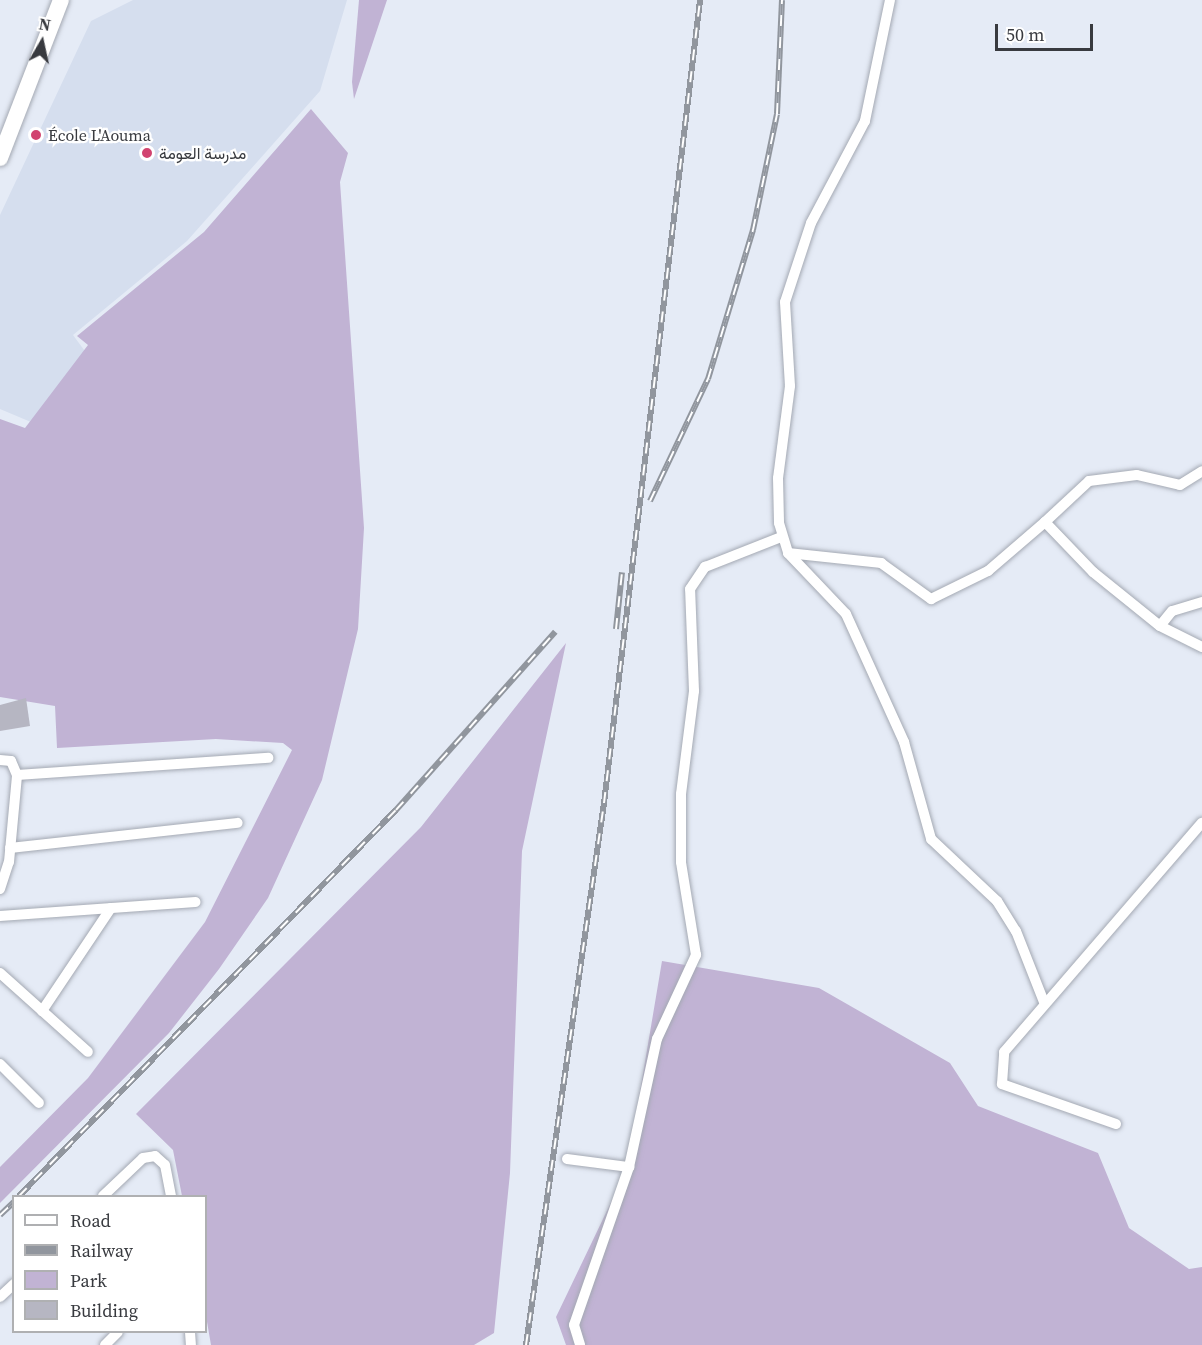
<!DOCTYPE html>
<meta charset="utf-8">
<style>
body{margin:0}
#map{position:relative;width:1202px;height:1345px;overflow:hidden;background:#e5ebf6;font-family:"Source Serif 4",Vazirmatn,serif}
div>[style]{position:absolute}
.built>*{inset:0;background:#d5deee}
.green>*{inset:0;background:#c1b3d4}
.building>*{inset:0;background:#b6b6c2}
.roads{filter:drop-shadow(0 0 2px #a4a9b3) drop-shadow(0 0 2px #a4a9b3)}
.street>*{height:10px;margin:-5px;padding:0 5px;transform-origin:5px;border-radius:5px;background:#fff}
.primary>*{height:16px;margin:-8px;padding:0 8px;transform-origin:8px;border-radius:8px;background:#fff}
.rail>*{height:6px;margin-top:-3px;transform-origin:0;background:repeating-linear-gradient(90deg,#fff 0 11px,#91969e 0 22px);box-sizing:border-box;border-block:2px solid #91969e}
.dots>*{width:16px;height:16px;translate:-50% -50%;box-sizing:border-box;border:3px solid #fff;border-radius:50%}
span{translate:-50% -50%;white-space:nowrap;text-align:center;line-height:1.15;-webkit-text-stroke:4.5px #fff;paint-order:stroke}
.poi-label{font-size:16px;color:#383a3f}
.left{translate:0 -50%;text-align:left}
.legend{position:absolute;left:12px;top:1195px;width:195px;height:138px;box-sizing:border-box;background:#fff;border:2px solid #afb0b2;margin:0;padding:8px 10px;list-style:none;font-size:18px;color:#383a3f}
.legend li{display:flex;align-items:center;gap:12px;height:30px}
.legend b{width:30px;border:2px solid #afb0b2}
.north{position:absolute;left:12px;top:12px;width:60px;height:60px;-webkit-text-stroke:4px #fff;paint-order:stroke;rotate:9deg;font-size:16px;font-weight:700;line-height:24px;text-align:center;color:#383a3f}
.north::after{content:'';display:block;margin:auto;width:21px;height:27px;background:#383a3f;clip-path:polygon(50% 0,100% 100%,50% 72%,0 100%)}
.scale{position:absolute;left:995px;top:24px;width:98px;height:27px;box-sizing:border-box;border:3px solid #383a3f;border-top:0;padding-left:8px;font-size:18px;line-height:21px;white-space:nowrap;color:#383a3f;-webkit-text-stroke:4px #fff;paint-order:stroke}
</style>
<div id="map">
<div class="built">
<i style="clip-path:polygon(133px 0,347px 0,320px 91px,187px 241px,73px 335px,90px 358px,38px 425px,0 409px,0 215px,91px 21px)"></i>
</div>
<div class="green">
<i style="clip-path:polygon(359px 0,387px 0,354px 99px,352px 82px)"></i>
<i style="clip-path:polygon(311px 109px,348px 153px,340px 182px,364px 528px,358px 629px,322px 780px,268px 898px,219px 969px,169px 1033px,0 1203px,0 1167px,88px 1078px,205px 922px,292px 750px,283px 743px,216px 739px,57px 748px,55px 706px,0 697px,0 419px,25px 428px,88px 345px,77px 336px,204px 232px)"></i>
<i style="clip-path:polygon(566px 643px,522px 851px,510px 1173px,494px 1333px,474px 1345px,211px 1345px,206px 1316px,206px 1196px,182px 1196px,173px 1150px,136px 1114px,421px 827px)"></i>
<i style="clip-path:polygon(662px 961px,819px 988px,950px 1063px,978px 1106px,1098px 1153px,1129px 1228px,1189px 1269px,1202px 1267px,1202px 1345px,566px 1345px,556px 1317px,627px 1169px)"></i>
</div>
<div class="building">
<i style="clip-path:polygon(26px 698px,30px 726px,0 731px,0 705px)"></i>
</div>
<div class="roads">
<div class="street">
<i style="left:890px;top:0;width:124px;rotate:101.7deg"></i>
<i style="left:865px;top:121px;width:115px;rotate:117.9deg"></i>
<i style="left:811px;top:223px;width:83px;rotate:108.2deg"></i>
<i style="left:785px;top:302px;width:84px;rotate:86.6deg"></i>
<i style="left:790px;top:386px;width:93px;rotate:97.4deg"></i>
<i style="left:778px;top:478px;width:45px;rotate:88.7deg"></i>
<i style="left:779px;top:523px;width:31px;rotate:73deg"></i>
<i style="left:788px;top:553px;width:84px;rotate:46.4deg"></i>
<i style="left:846px;top:614px;width:141px;rotate:65.6deg"></i>
<i style="left:904px;top:742px;width:101px;rotate:74.4deg"></i>
<i style="left:931px;top:839px;width:91px;rotate:43.2deg"></i>
<i style="left:997px;top:901px;width:36px;rotate:58deg"></i>
<i style="left:1016px;top:931px;width:76px;rotate:68.5deg"></i>
<i style="left:1045px;top:522px;width:60px;rotate:-43deg"></i>
<i style="left:1089px;top:481px;width:48px;rotate:-7.1deg"></i>
<i style="left:1137px;top:475px;width:44px;rotate:13.1deg"></i>
<i style="left:1180px;top:485px;width:26px;rotate:-32deg"></i>
<i style="left:788px;top:553px;width:94px;rotate:6.1deg"></i>
<i style="left:881px;top:563px;width:62px;rotate:35.8deg"></i>
<i style="left:931px;top:599px;width:64px;rotate:-26.2deg"></i>
<i style="left:988px;top:571px;width:75px;rotate:-40.7deg"></i>
<i style="left:1045px;top:522px;width:69px;rotate:46.2deg"></i>
<i style="left:1093px;top:572px;width:86px;rotate:38.9deg"></i>
<i style="left:1202px;top:602px;width:31px;rotate:163deg"></i>
<i style="left:1172px;top:611px;width:19px;rotate:129deg"></i>
<i style="left:1160px;top:626px;width:47px;rotate:26.6deg"></i>
<i style="left:0;top:760px;width:11px;rotate:5deg"></i>
<i style="left:11px;top:761px;width:15px;rotate:67deg"></i>
<i style="left:10px;top:848px;width:229px;rotate:-6.3deg"></i>
<i style="left:0;top:889px;width:28px;rotate:-72deg"></i>
<i style="left:9px;top:862px;width:87px;rotate:-84.7deg"></i>
<i style="left:17px;top:775px;width:252px;rotate:-3.9deg"></i>
<i style="left:0;top:916px;width:196px;rotate:-4.1deg"></i>
<i style="left:0;top:973px;width:118px;rotate:41.9deg"></i>
<i style="left:42px;top:1011px;width:124px;rotate:-56.2deg"></i>
<i style="left:0;top:1064px;width:55px;rotate:45deg"></i>
<i style="left:1116px;top:1124px;width:121px;rotate:-160.7deg"></i>
<i style="left:1002px;top:1084px;width:32px;rotate:-86deg"></i>
<i style="left:1004px;top:1052px;width:303px;rotate:-49.2deg"></i>
<i style="left:567px;top:1159px;width:63px;rotate:7.4deg"></i>
<i style="left:629px;top:1167px;width:167px;rotate:109.2deg"></i>
<i style="left:574px;top:1325px;width:21px;rotate:73deg"></i>
<i style="left:629px;top:1167px;width:131px;rotate:-77.7deg"></i>
<i style="left:657px;top:1039px;width:93px;rotate:-65.1deg"></i>
<i style="left:696px;top:955px;width:94px;rotate:-99.2deg"></i>
<i style="left:681px;top:862px;width:68px;rotate:-90deg"></i>
<i style="left:681px;top:794px;width:104px;rotate:-82.8deg"></i>
<i style="left:694px;top:691px;width:102px;rotate:-92.2deg"></i>
<i style="left:690px;top:589px;width:27px;rotate:-56deg"></i>
<i style="left:705px;top:567px;width:82px;rotate:-21.5deg"></i>
<i style="left:103px;top:1196px;width:55px;rotate:-43.5deg"></i>
<i style="left:143px;top:1158px;width:12px;rotate:-9deg"></i>
<i style="left:155px;top:1156px;width:13px;rotate:42deg"></i>
<i style="left:165px;top:1165px;width:32px;rotate:79deg"></i>
<i style="left:0;top:1297px;width:19px;rotate:-43deg"></i>
<i style="left:190px;top:1332px;width:13px;rotate:86deg"></i>
<i style="left:105px;top:1345px;width:18px;rotate:-45deg"></i>
</div>
<div class="primary">
<i style="left:0;top:158px;width:169px;rotate:-68.9deg"></i>
</div>
</div>
<div class="rail">
<i style="left:650px;top:501px;width:135px;rotate:-64.6deg"></i>
<i style="left:708px;top:379px;width:156px;rotate:-73.2deg"></i>
<i style="left:753px;top:230px;width:118px;rotate:-78.3deg"></i>
<i style="left:777px;top:114px;width:114px;rotate:-87.5deg"></i>
<i style="left:616px;top:629px;width:57px;rotate:-84deg"></i>
<i style="left:19px;top:1196px;width:540px;rotate:-45.68deg"></i>
<i style="left:396px;top:810px;width:239px;rotate:-48.2deg"></i>
<i style="left:0;top:1215px;width:19px;rotate:-43deg"></i>
<i style="left:526px;top:1345px;width:548px;rotate:-81.81deg"></i>
<i style="left:604px;top:803px;width:809px;rotate:-83.18deg"></i>
</div>
<div class="dots">
<i style="left:36px;top:135px;background:#d14370"></i>
<i style="left:147px;top:153px;background:#d14370"></i>
</div>
<div class="poi-label">
<span class="left" style="left:48px;top:135px">École L'Aouma</span>
<span class="left" style="left:159px;top:153px">مدرسة العومة</span>
</div>
<ul class="legend">
<li><b style="height:8px;background:#fff"></b>Road</li>
<li><b style="height:8px;background:#91969e"></b>Railway</li>
<li><b style="height:16px;background:#c1b3d4"></b>Park</li>
<li><b style="height:16px;background:#b6b6c2"></b>Building</li>
</ul>
<div class="north">N</div>
<div class="scale">50 m</div>
</div>
